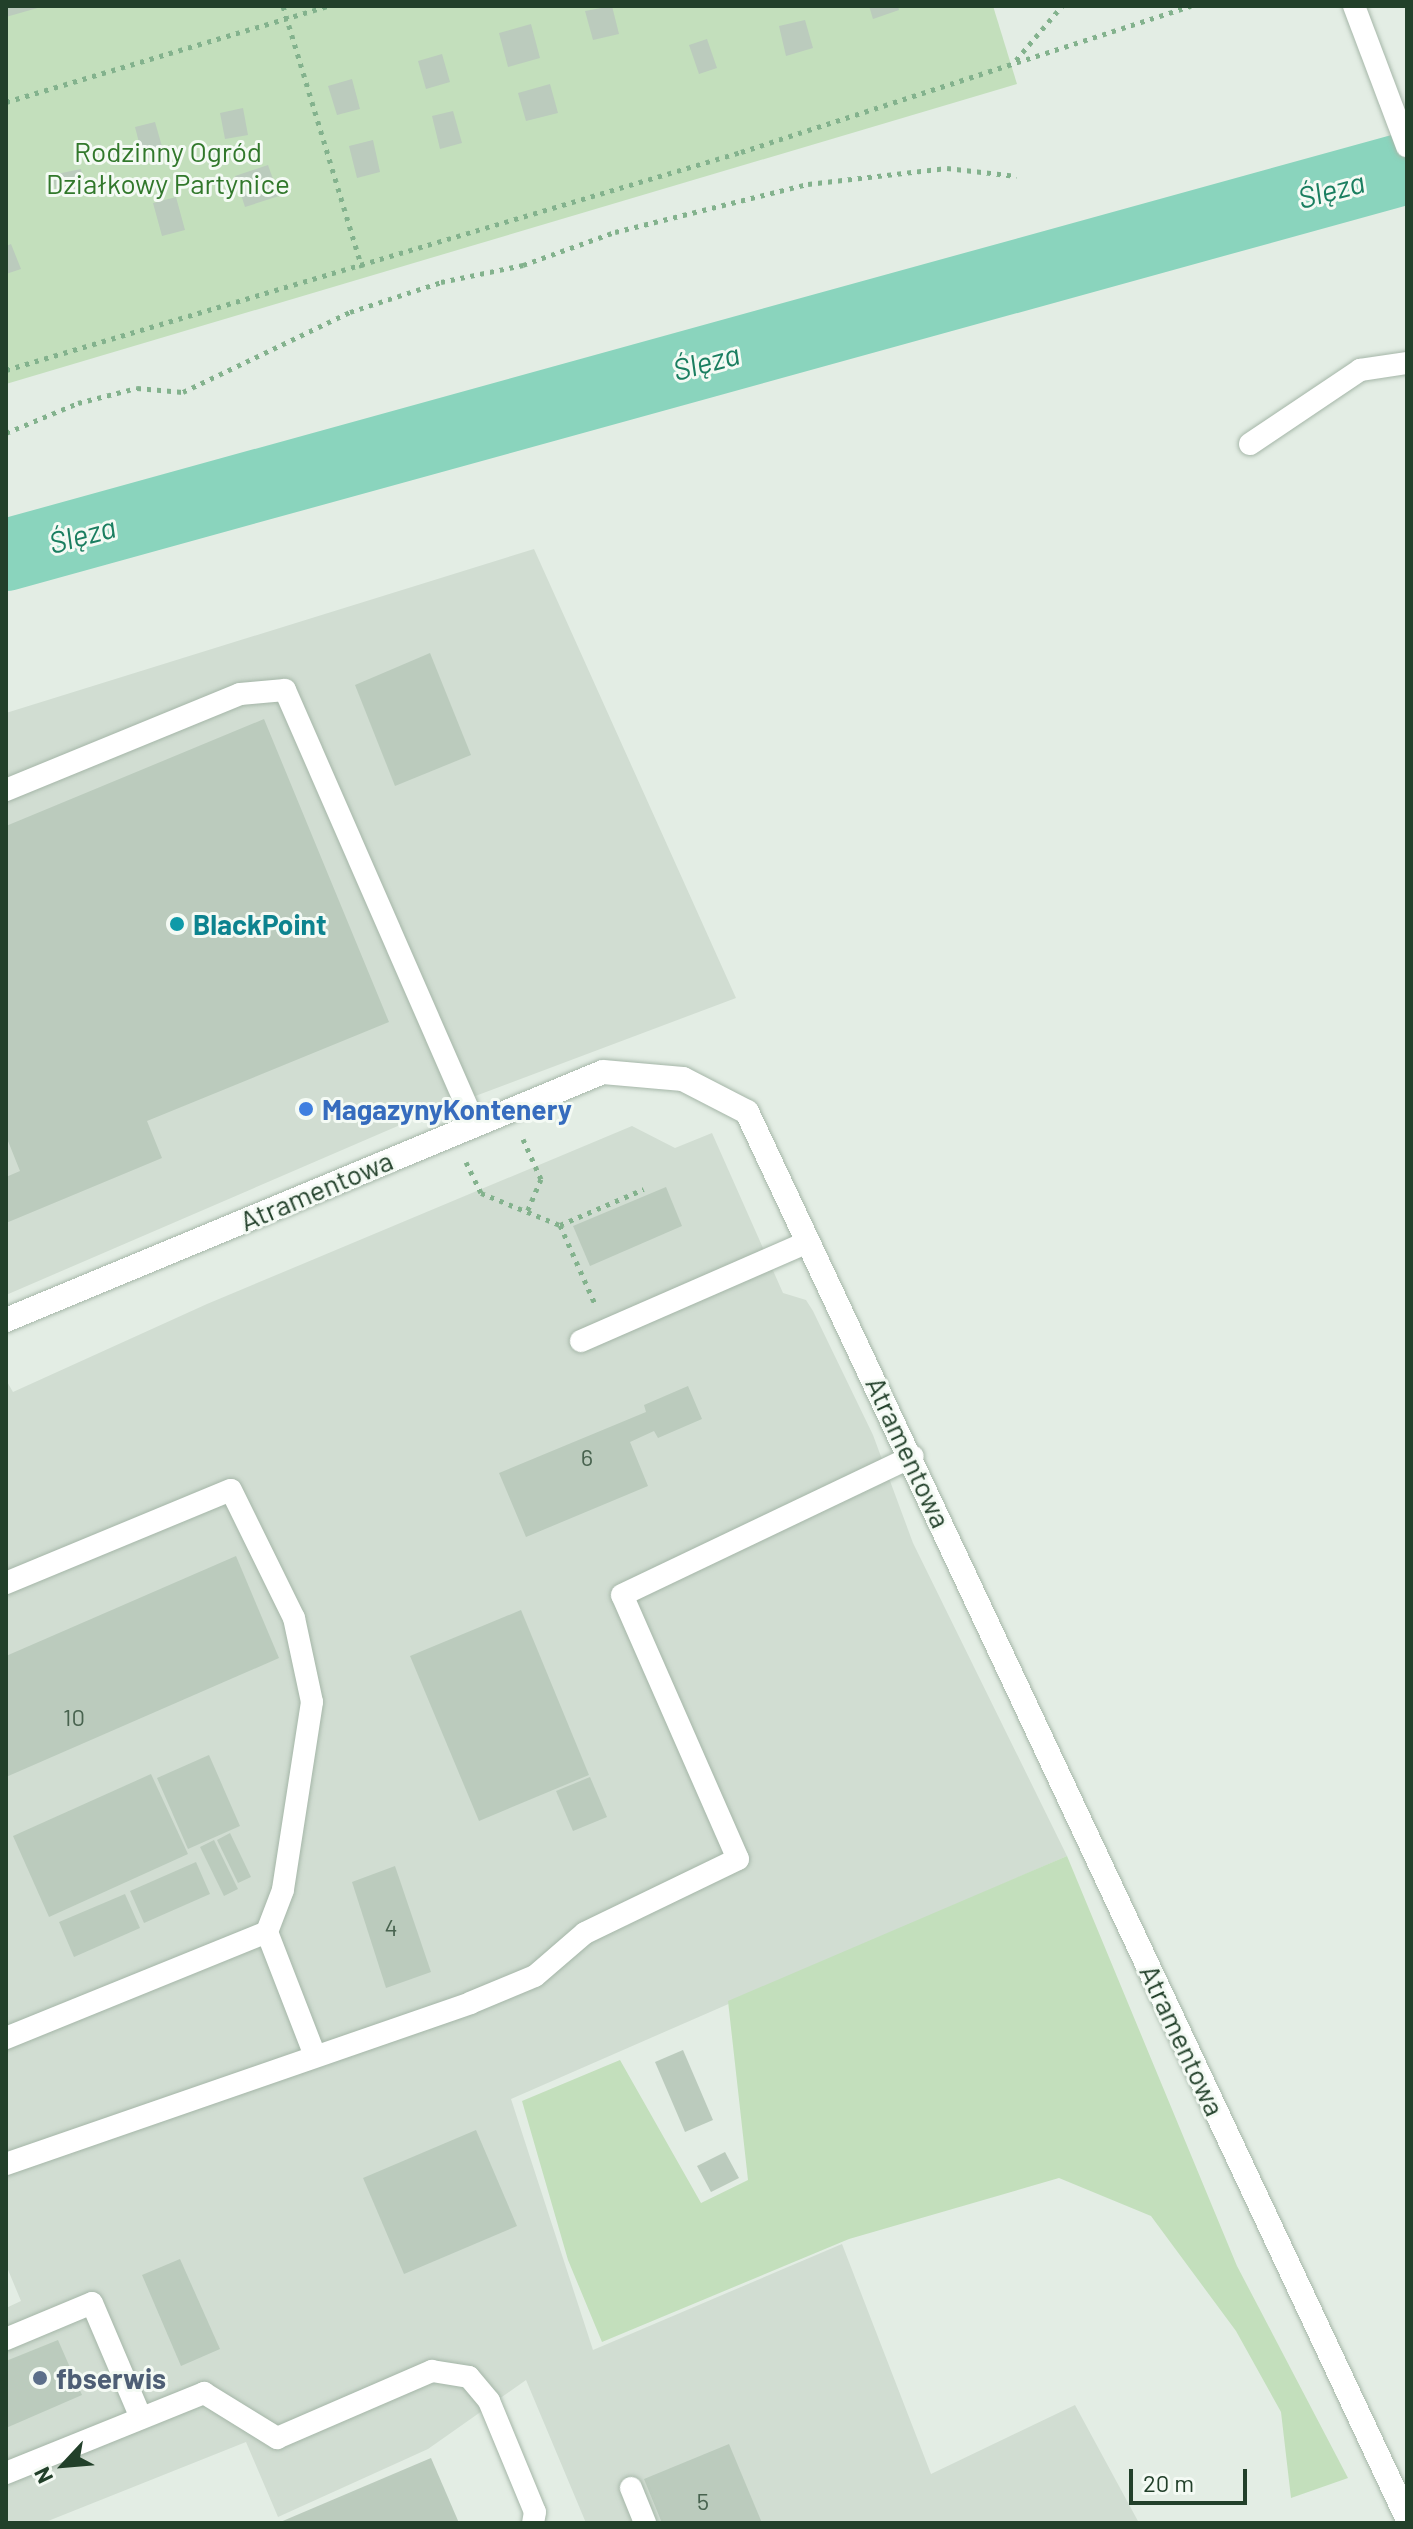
<!DOCTYPE html>
<meta charset="utf-8">
<style>
body{margin:0}
#map{position:relative;width:1413px;height:2529px;overflow:hidden;background:#e3ede4;font-family:Barlow,sans-serif}
div>[style]{position:absolute}
.built>*{inset:0;background:#d1ddd2}
.green>*{inset:0;background:#c3dfbc}
.river>*{height:72px;margin:-36px;padding:0 36px;transform-origin:36px;border-radius:36px;background:#8ad4bd}
.building>*{inset:0;background:#bbcbbd}
.path>*{height:5px;margin-top:-2.5px;transform-origin:0;background:repeating-linear-gradient(90deg,#83b28d 0 4px,transparent 0 10px)}
.roads{filter:drop-shadow(0 0 2px #a5b6a8) drop-shadow(0 0 2px #a5b6a8)}
.lane>*{height:22px;margin:-11px;padding:0 11px;transform-origin:11px;border-radius:11px;background:#fff}
.street>*{height:24px;margin:-12px;padding:0 12px;transform-origin:12px;border-radius:12px;background:#fff}
.dots>*{width:22px;height:22px;translate:-50% -50%;box-sizing:border-box;border:4px solid #f4faf4;border-radius:50%}
span{translate:-50% -50%;white-space:nowrap;text-align:center;line-height:1.15;-webkit-text-stroke:6px #f4faf4;paint-order:stroke}
.number-label{font-size:24px;color:#48634f}
.number-label span{-webkit-text-stroke-width:0}
.park-label{font-size:28px;color:#31782b}
.culture-label{font-size:28px;color:#0d838f;font-weight:700}
.left{translate:0 -50%;text-align:left}
.shop-label{font-size:28px;color:#366cbe;font-weight:700}
.street-label{font-size:28px;color:#22402a}
.service-label{font-size:28px;color:#4e5e75;font-weight:700}
.water-label{font-size:30px;color:#1a7e60;font-style:italic}
.frame{position:absolute;inset:0;border:8px solid #22402a;pointer-events:none}
.north{position:absolute;left:24px;top:2425px;width:80px;height:80px;-webkit-text-stroke:6px #f4faf4;paint-order:stroke;rotate:244deg;font-size:22px;font-weight:700;line-height:32px;text-align:center;color:#22402a}
.north::after{content:'';display:block;margin:auto;width:28px;height:36px;background:#22402a;clip-path:polygon(50% 0,100% 100%,50% 72%,0 100%)}
.scale{position:absolute;left:1129px;top:2469px;width:118px;height:36px;box-sizing:border-box;border:4px solid #22402a;border-top:0;padding-left:10px;font-size:24px;line-height:28px;white-space:nowrap;color:#22402a;-webkit-text-stroke:6px #f4faf4;paint-order:stroke}
</style>
<div id="map">
<div class="built">
<i style="clip-path:polygon(534px 549px,736px 998px,414px 1119px,6px 1295px,6px 713px)"></i>
<i style="clip-path:polygon(632px 1126px,675px 1148px,712px 1133px,783px 1293px,806px 1300px,813px 1311px,873px 1435px,913px 1543px,1067px 1856px,511px 2099px,593px 2350px,842px 2244px,931px 2474px,1075px 2405px,1139px 2523px,586px 2523px,526px 2380px,428px 2449px,278px 2517px,246px 2442px,43px 2523px,6px 2523px,6px 2308px,21px 2301px,6px 2265px,6px 1380px,13px 1392px,207px 1304px)"></i>
</div>
<div class="green">
<i style="clip-path:polygon(6px 6px,993px 6px,1017px 84px,6px 384px)"></i>
<i style="clip-path:polygon(1067px 1856px,1237px 2266px,1348px 2478px,1291px 2498px,1281px 2412px,1236px 2331px,1151px 2216px,1059px 2178px,849px 2239px,602px 2342px,568px 2260px,522px 2101px,620px 2060px,701px 2203px,748px 2180px,728px 2001px)"></i>
</div>
<div class="river">
<i style="left:6px;top:555px;width:1453px;rotate:-15.44deg"></i>
</div>
<div class="building">
<i style="clip-path:polygon(6px 6px,41px 6px,41px 7px,6px 17px)"></i>
<i style="clip-path:polygon(612px 6px,619px 34px,593px 40px,585px 11px)"></i>
<i style="clip-path:polygon(869px 6px,898px 6px,899px 10px,873px 19px)"></i>
<i style="clip-path:polygon(805px 20px,813px 48px,786px 56px,779px 26px)"></i>
<i style="clip-path:polygon(531px 24px,540px 58px,508px 67px,499px 33px)"></i>
<i style="clip-path:polygon(707px 39px,717px 68px,699px 74px,689px 45px)"></i>
<i style="clip-path:polygon(442px 54px,450px 82px,426px 89px,418px 61px)"></i>
<i style="clip-path:polygon(352px 79px,360px 109px,337px 115px,328px 86px)"></i>
<i style="clip-path:polygon(550px 84px,558px 113px,526px 121px,518px 93px)"></i>
<i style="clip-path:polygon(243px 108px,248px 135px,225px 139px,220px 113px)"></i>
<i style="clip-path:polygon(453px 111px,462px 143px,440px 149px,432px 116px)"></i>
<i style="clip-path:polygon(155px 122px,165px 157px,144px 162px,135px 127px)"></i>
<i style="clip-path:polygon(373px 140px,380px 172px,357px 178px,349px 146px)"></i>
<i style="clip-path:polygon(268px 165px,279px 196px,245px 207px,235px 176px)"></i>
<i style="clip-path:polygon(81px 169px,85px 189px,57px 195px,52px 175px)"></i>
<i style="clip-path:polygon(176px 197px,185px 230px,162px 236px,153px 203px)"></i>
<i style="clip-path:polygon(11px 244px,21px 269px,6px 274px,6px 246px)"></i>
<i style="clip-path:polygon(430px 653px,471px 755px,395px 786px,355px 685px)"></i>
<i style="clip-path:polygon(264px 719px,389px 1022px,147px 1121px,162px 1158px,6px 1223px,6px 1177px,20px 1171px,6px 1136px,6px 826px)"></i>
<i style="clip-path:polygon(666px 1187px,682px 1226px,590px 1266px,573px 1226px)"></i>
<i style="clip-path:polygon(688px 1386px,702px 1419px,658px 1438px,654px 1431px,630px 1442px,648px 1486px,526px 1537px,499px 1473px,646px 1412px,644px 1405px)"></i>
<i style="clip-path:polygon(236px 1556px,279px 1658px,6px 1777px,6px 1656px)"></i>
<i style="clip-path:polygon(521px 1610px,589px 1775px,479px 1821px,410px 1656px)"></i>
<i style="clip-path:polygon(209px 1755px,240px 1826px,188px 1849px,157px 1778px)"></i>
<i style="clip-path:polygon(151px 1774px,188px 1854px,49px 1917px,13px 1836px)"></i>
<i style="clip-path:polygon(590px 1777px,607px 1817px,573px 1831px,556px 1791px)"></i>
<i style="clip-path:polygon(230px 1833px,251px 1877px,238px 1883px,217px 1840px)"></i>
<i style="clip-path:polygon(214px 1840px,238px 1889px,224px 1896px,200px 1847px)"></i>
<i style="clip-path:polygon(196px 1862px,210px 1894px,144px 1923px,130px 1891px)"></i>
<i style="clip-path:polygon(395px 1866px,431px 1972px,386px 1988px,352px 1882px)"></i>
<i style="clip-path:polygon(125px 1894px,140px 1928px,74px 1957px,59px 1922px)"></i>
<i style="clip-path:polygon(683px 2050px,713px 2120px,685px 2132px,655px 2062px)"></i>
<i style="clip-path:polygon(476px 2130px,517px 2226px,404px 2274px,363px 2178px)"></i>
<i style="clip-path:polygon(725px 2152px,739px 2178px,711px 2192px,697px 2166px)"></i>
<i style="clip-path:polygon(180px 2259px,220px 2349px,181px 2366px,142px 2275px)"></i>
<i style="clip-path:polygon(58px 2340px,82px 2395px,6px 2428px,6px 2361px)"></i>
<i style="clip-path:polygon(729px 2444px,762px 2523px,662px 2523px,644px 2479px)"></i>
<i style="clip-path:polygon(431px 2458px,459px 2523px,278px 2523px)"></i>
</div>
<div class="path">
<i style="left:283px;top:6px;width:273px;rotate:73.2deg"></i>
<i style="left:1016px;top:60px;width:71px;rotate:-49.6deg"></i>
<i style="left:6px;top:102px;width:337px;rotate:-16.6deg"></i>
<i style="left:6px;top:370px;width:767px;rotate:-16.52deg"></i>
<i style="left:741px;top:152px;width:473px;rotate:-18deg"></i>
<i style="left:6px;top:433px;width:78px;rotate:-22.6deg"></i>
<i style="left:78px;top:403px;width:61px;rotate:-14.3deg"></i>
<i style="left:137px;top:388px;width:46px;rotate:5deg"></i>
<i style="left:183px;top:392px;width:185px;rotate:-25.6deg"></i>
<i style="left:350px;top:312px;width:96px;rotate:-18.2deg"></i>
<i style="left:441px;top:282px;width:84px;rotate:-11.7deg"></i>
<i style="left:523px;top:265px;width:98px;rotate:-19.7deg"></i>
<i style="left:615px;top:232px;width:199px;rotate:-14deg"></i>
<i style="left:808px;top:184px;width:140px;rotate:-6.6deg"></i>
<i style="left:947px;top:168px;width:70px;rotate:6.5deg"></i>
<i style="left:523px;top:1139px;width:44px;rotate:65.8deg"></i>
<i style="left:541px;top:1179px;width:36px;rotate:113deg"></i>
<i style="left:466px;top:1162px;width:34px;rotate:64deg"></i>
<i style="left:481px;top:1193px;width:85px;rotate:22.1deg"></i>
<i style="left:560px;top:1225px;width:91px;rotate:-23.2deg"></i>
<i style="left:560px;top:1225px;width:86px;rotate:66.1deg"></i>
</div>
<div class="roads">
<div class="lane">
<i style="left:1354px;top:6px;width:150px;rotate:69.3deg"></i>
<i style="left:1250px;top:444px;width:133px;rotate:-33.9deg"></i>
<i style="left:1360px;top:370px;width:48px;rotate:-8.5deg"></i>
<i style="left:6px;top:790px;width:253px;rotate:-22.3deg"></i>
<i style="left:240px;top:694px;width:45px;rotate:-5.1deg"></i>
<i style="left:285px;top:690px;width:472px;rotate:66.4deg"></i>
<i style="left:581px;top:1341px;width:248px;rotate:-23.6deg"></i>
<i style="left:6px;top:1583px;width:243px;rotate:-22.5deg"></i>
<i style="left:231px;top:1490px;width:143px;rotate:63.8deg"></i>
<i style="left:294px;top:1618px;width:86px;rotate:77.9deg"></i>
<i style="left:312px;top:1702px;width:190px;rotate:98.8deg"></i>
<i style="left:283px;top:1890px;width:45px;rotate:110.9deg"></i>
<i style="left:267px;top:1932px;width:133px;rotate:68.8deg"></i>
<i style="left:6px;top:2038px;width:282px;rotate:-22.1deg"></i>
<i style="left:6px;top:2164px;width:491px;rotate:-19.1deg"></i>
<i style="left:470px;top:2003px;width:70px;rotate:-22.6deg"></i>
<i style="left:535px;top:1976px;width:66px;rotate:-40.7deg"></i>
<i style="left:585px;top:1933px;width:170px;rotate:-25.8deg"></i>
<i style="left:738px;top:1859px;width:288px;rotate:-113.7deg"></i>
<i style="left:622px;top:1595px;width:322px;rotate:-25.5deg"></i>
<i style="left:6px;top:2339px;width:93px;rotate:-22.7deg"></i>
<i style="left:92px;top:2303px;width:125px;rotate:66.9deg"></i>
<i style="left:6px;top:2473px;width:214px;rotate:-22deg"></i>
<i style="left:204px;top:2393px;width:86px;rotate:31.7deg"></i>
<i style="left:277px;top:2438px;width:169px;rotate:-23.4deg"></i>
<i style="left:432px;top:2371px;width:37px;rotate:9deg"></i>
<i style="left:469px;top:2377px;width:31px;rotate:50deg"></i>
<i style="left:489px;top:2401px;width:120px;rotate:67.5deg"></i>
<i style="left:535px;top:2512px;width:11px;rotate:100deg"></i>
<i style="left:631px;top:2488px;width:38px;rotate:68deg"></i>
</div>
<div class="street">
<i style="left:6px;top:1320px;width:646px;rotate:-22.56deg"></i>
<i style="left:603px;top:1072px;width:80px;rotate:5deg"></i>
<i style="left:683px;top:1079px;width:72px;rotate:27.3deg"></i>
<i style="left:747px;top:1112px;width:1553px;rotate:64.85deg"></i>
</div>
</div>
<div class="dots">
<i style="left:177px;top:924px;background:#0f9aa8"></i>
<i style="left:306px;top:1109px;background:#3f7fe0"></i>
<i style="left:40px;top:2378px;background:#5c6f8a"></i>
</div>
<div class="number-label">
<span style="left:587px;top:1457px">6</span>
<span style="left:74px;top:1717px">10</span>
<span style="left:391px;top:1927px">4</span>
<span style="left:703px;top:2501px">5</span>
</div>
<div class="park-label">
<span style="left:168px;top:167px">Rodzinny Ogród<br>Działkowy Partynice</span>
</div>
<div class="culture-label">
<span class="left" style="left:193px;top:924px">BlackPoint</span>
</div>
<div class="shop-label">
<span class="left" style="left:322px;top:1109px">MagazynyKontenery</span>
</div>
<div class="street-label">
<span style="left:316px;top:1190px;rotate:-23deg">Atramentowa</span>
<span style="left:909px;top:1452px;rotate:65deg">Atramentowa</span>
<span style="left:1183px;top:2040px;rotate:65deg">Atramentowa</span>
</div>
<div class="service-label">
<span class="left" style="left:56px;top:2378px">fbserwis</span>
</div>
<div class="water-label">
<span style="left:1331px;top:189px;rotate:-15deg">Ślęza</span>
<span style="left:706px;top:361px;rotate:-15deg">Ślęza</span>
<span style="left:82px;top:534px;rotate:-15deg">Ślęza</span>
</div>
<div class="frame"></div>
<div class="north">N</div>
<div class="scale">20 m</div>
</div>
